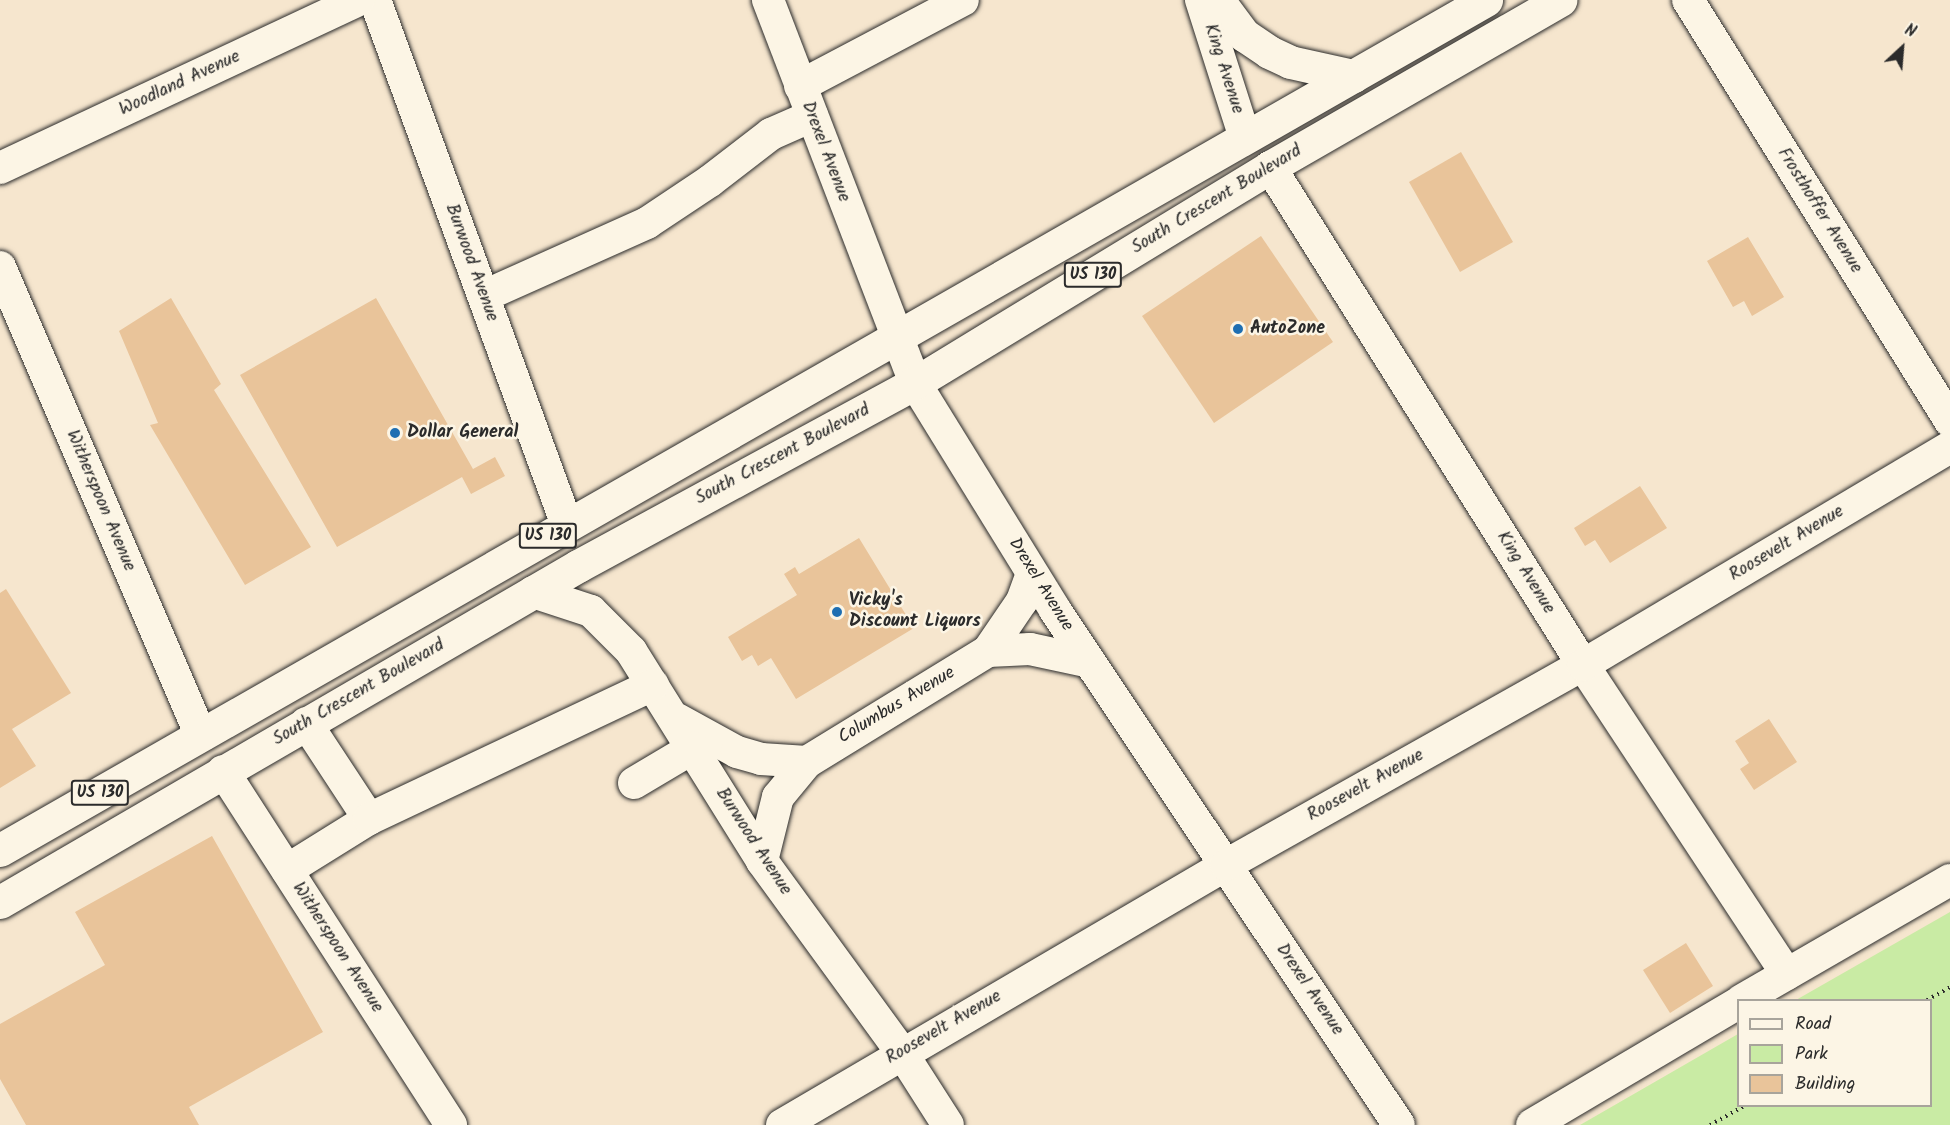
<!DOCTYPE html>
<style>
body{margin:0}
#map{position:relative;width:1950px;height:1125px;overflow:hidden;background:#f6e6ce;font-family:Kalam,sans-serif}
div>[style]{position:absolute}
.green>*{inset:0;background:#c9eba4}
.building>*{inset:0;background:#e9c49a}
.path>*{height:4px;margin-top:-2px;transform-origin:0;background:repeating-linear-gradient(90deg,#2b2b2b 0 1.5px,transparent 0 6px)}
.roads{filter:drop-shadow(0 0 2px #2b2b2b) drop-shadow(0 0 2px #2b2b2b)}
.minor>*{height:32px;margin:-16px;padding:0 16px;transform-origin:16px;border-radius:16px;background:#fcf5e5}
.highway>*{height:33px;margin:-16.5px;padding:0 16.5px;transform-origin:16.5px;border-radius:16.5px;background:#fcf5e5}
.dots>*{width:16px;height:16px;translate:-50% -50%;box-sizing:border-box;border:3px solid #fcf5e5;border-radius:50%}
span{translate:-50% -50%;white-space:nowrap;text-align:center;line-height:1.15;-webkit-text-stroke:5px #fcf5e5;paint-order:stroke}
.shield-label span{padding:2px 4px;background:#fcf5e5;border:2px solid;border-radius:4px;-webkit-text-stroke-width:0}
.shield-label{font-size:16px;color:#2b2b2b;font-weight:700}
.street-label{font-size:18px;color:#2b2b2b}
.poi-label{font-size:18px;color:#2b2b2b;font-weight:700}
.left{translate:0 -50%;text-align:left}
.legend{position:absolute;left:1737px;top:999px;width:195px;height:108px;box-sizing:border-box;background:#fcf5e5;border:2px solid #a8a49b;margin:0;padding:8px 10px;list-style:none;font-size:18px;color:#2b2b2b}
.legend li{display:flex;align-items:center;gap:12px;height:30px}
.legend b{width:30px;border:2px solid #a8a49b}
.north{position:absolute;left:1872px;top:18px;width:60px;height:60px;-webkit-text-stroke:4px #fcf5e5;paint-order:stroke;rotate:26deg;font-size:16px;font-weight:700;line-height:24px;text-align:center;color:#2b2b2b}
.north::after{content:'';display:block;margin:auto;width:21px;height:27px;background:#2b2b2b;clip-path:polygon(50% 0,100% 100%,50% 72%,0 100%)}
</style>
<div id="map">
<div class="green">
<i style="clip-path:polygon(1950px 912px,1950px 1125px,1580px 1125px,1738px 1034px,1738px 1106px,1930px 1106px,1930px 1000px,1796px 1000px)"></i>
</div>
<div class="building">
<i style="clip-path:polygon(1461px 152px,1513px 242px,1460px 272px,1409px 182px)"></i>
<i style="clip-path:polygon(1261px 236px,1333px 342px,1214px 423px,1142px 316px)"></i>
<i style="clip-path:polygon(1748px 237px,1784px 297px,1752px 316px,1744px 301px,1733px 307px,1707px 261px)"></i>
<i style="clip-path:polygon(171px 298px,221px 384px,214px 390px,311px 547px,245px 585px,150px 425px,158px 423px,119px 331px)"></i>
<i style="clip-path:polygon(376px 298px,473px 469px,495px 457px,505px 476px,471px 494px,462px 477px,337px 547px,240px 375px)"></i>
<i style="clip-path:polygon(1640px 486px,1667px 528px,1610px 563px,1595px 540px,1585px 546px,1574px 528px)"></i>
<i style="clip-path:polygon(859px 538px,914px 628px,796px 699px,771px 658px,758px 666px,752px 655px,742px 661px,728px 637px,797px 595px,784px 574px,795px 567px,799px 574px)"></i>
<i style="clip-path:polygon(6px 589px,71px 693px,12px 729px,36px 766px,0 788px,0 593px)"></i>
<i style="clip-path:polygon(1769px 719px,1797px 762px,1754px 790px,1740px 769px,1749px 763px,1735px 741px)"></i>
<i style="clip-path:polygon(212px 836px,323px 1032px,189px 1107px,199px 1125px,26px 1125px,0 1079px,0 1024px,105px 965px,75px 912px)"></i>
<i style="clip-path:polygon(1686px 943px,1713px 986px,1670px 1013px,1643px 970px)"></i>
</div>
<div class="path">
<i style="left:1927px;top:1000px;width:26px;rotate:-29deg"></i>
<i style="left:1710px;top:1125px;width:39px;rotate:-29deg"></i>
</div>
<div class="roads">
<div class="minor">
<i style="left:375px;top:0;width:559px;rotate:69.91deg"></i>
<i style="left:768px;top:0;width:410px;rotate:69deg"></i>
<i style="left:915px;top:383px;width:267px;rotate:58.3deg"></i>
<i style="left:1055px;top:610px;width:619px;rotate:56.26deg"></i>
<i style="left:1201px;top:0;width:145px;rotate:72.3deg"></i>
<i style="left:1688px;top:0;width:496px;rotate:58.1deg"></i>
<i style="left:800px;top:86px;width:184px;rotate:-27.8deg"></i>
<i style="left:1270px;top:167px;width:588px;rotate:57.85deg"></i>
<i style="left:1583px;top:665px;width:370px;rotate:56.6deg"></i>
<i style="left:0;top:168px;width:396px;rotate:-25.1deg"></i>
<i style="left:0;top:267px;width:510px;rotate:66.8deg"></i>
<i style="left:484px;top:296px;width:179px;rotate:-24.1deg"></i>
<i style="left:647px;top:223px;width:76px;rotate:-33.7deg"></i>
<i style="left:710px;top:181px;width:77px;rotate:-37.6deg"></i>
<i style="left:771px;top:134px;width:45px;rotate:-23.7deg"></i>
<i style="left:533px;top:592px;width:61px;rotate:18.1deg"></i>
<i style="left:591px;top:611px;width:57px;rotate:45deg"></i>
<i style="left:631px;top:651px;width:248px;rotate:58deg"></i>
<i style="left:762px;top:861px;width:238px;rotate:53.9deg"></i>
<i style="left:902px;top:1053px;width:85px;rotate:57.4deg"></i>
<i style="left:988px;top:651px;width:42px;rotate:-2.7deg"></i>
<i style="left:1030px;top:649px;width:61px;rotate:12.2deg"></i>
<i style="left:677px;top:719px;width:68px;rotate:28.8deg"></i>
<i style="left:737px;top:752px;width:25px;rotate:16deg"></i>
<i style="left:761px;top:759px;width:46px;rotate:3.7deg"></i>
<i style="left:306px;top:723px;width:115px;rotate:56.7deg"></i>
<i style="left:223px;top:771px;width:421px;rotate:57.2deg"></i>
<i style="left:634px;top:783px;width:69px;rotate:-30.7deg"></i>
<i style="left:762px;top:861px;width:66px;rotate:-76deg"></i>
<i style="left:778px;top:797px;width:45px;rotate:-50.4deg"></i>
<i style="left:807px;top:762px;width:212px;rotate:-31.5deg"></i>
<i style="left:988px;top:651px;width:60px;rotate:-55.8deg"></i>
<i style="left:1022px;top:601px;width:29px;rotate:-70deg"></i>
<i style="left:287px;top:870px;width:97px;rotate:-31.9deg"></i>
<i style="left:369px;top:819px;width:314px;rotate:-25.3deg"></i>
<i style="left:1742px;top:1000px;width:240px;rotate:-30deg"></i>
<i style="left:782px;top:1125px;width:515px;rotate:-30.35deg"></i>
<i style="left:1226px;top:865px;width:409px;rotate:-29.3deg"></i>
<i style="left:1583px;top:665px;width:427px;rotate:-30.7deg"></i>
<i style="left:1532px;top:1125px;width:239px;rotate:-30.6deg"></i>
</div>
<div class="highway">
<i style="left:1218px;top:0;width:44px;rotate:53.4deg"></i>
<i style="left:1244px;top:35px;width:30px;rotate:34deg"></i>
<i style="left:1269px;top:52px;width:23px;rotate:25deg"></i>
<i style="left:1290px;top:62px;width:65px;rotate:12.5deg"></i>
<i style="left:0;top:850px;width:1712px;rotate:-29.77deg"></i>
<i style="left:0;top:902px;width:669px;rotate:-30.17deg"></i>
<i style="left:578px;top:566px;width:383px;rotate:-28.5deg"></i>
<i style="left:915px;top:383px;width:416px;rotate:-31.3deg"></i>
<i style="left:1270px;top:167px;width:335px;rotate:-29.9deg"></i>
</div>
</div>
<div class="dots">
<i style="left:1238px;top:329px;background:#1f6fb2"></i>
<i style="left:395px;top:433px;background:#1f6fb2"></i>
<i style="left:837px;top:612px;background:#1f6fb2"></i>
</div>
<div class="shield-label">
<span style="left:1093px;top:275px">US 130</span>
<span style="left:548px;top:536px">US 130</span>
<span style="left:100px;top:793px">US 130</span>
</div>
<div class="street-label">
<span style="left:1223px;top:69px;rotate:72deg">King Avenue</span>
<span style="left:180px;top:84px;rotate:-25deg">Woodland Avenue</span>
<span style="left:825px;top:152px;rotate:69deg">Drexel Avenue</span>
<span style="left:1217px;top:200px;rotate:-31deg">South Crescent Boulevard</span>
<span style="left:1819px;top:211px;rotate:58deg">Frosthoffer Avenue</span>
<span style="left:471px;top:263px;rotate:70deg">Burwood Avenue</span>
<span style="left:783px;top:455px;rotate:-28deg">South Crescent Boulevard</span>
<span style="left:100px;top:501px;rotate:67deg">Witherspoon Avenue</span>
<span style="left:1787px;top:544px;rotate:-31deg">Roosevelt Avenue</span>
<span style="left:1525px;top:573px;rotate:58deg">King Avenue</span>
<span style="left:1040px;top:585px;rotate:58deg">Drexel Avenue</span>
<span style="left:359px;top:693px;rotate:-30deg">South Crescent Boulevard</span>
<span style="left:897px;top:706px;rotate:-31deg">Columbus Avenue</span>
<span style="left:1366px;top:786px;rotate:-29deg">Roosevelt Avenue</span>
<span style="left:753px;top:842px;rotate:57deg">Burwood Avenue</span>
<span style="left:337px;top:948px;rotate:57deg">Witherspoon Avenue</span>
<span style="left:1309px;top:990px;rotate:56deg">Drexel Avenue</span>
<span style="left:944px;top:1028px;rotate:-30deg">Roosevelt Avenue</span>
</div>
<div class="poi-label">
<span class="left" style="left:1250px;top:329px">AutoZone</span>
<span class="left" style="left:407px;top:433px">Dollar General</span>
<span class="left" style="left:849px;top:612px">Vicky's<br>Discount Liquors</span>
</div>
<ul class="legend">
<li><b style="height:8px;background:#fcf5e5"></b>Road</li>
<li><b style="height:16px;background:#c9eba4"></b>Park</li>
<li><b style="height:16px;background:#e9c49a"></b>Building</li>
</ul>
<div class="north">N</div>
</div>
